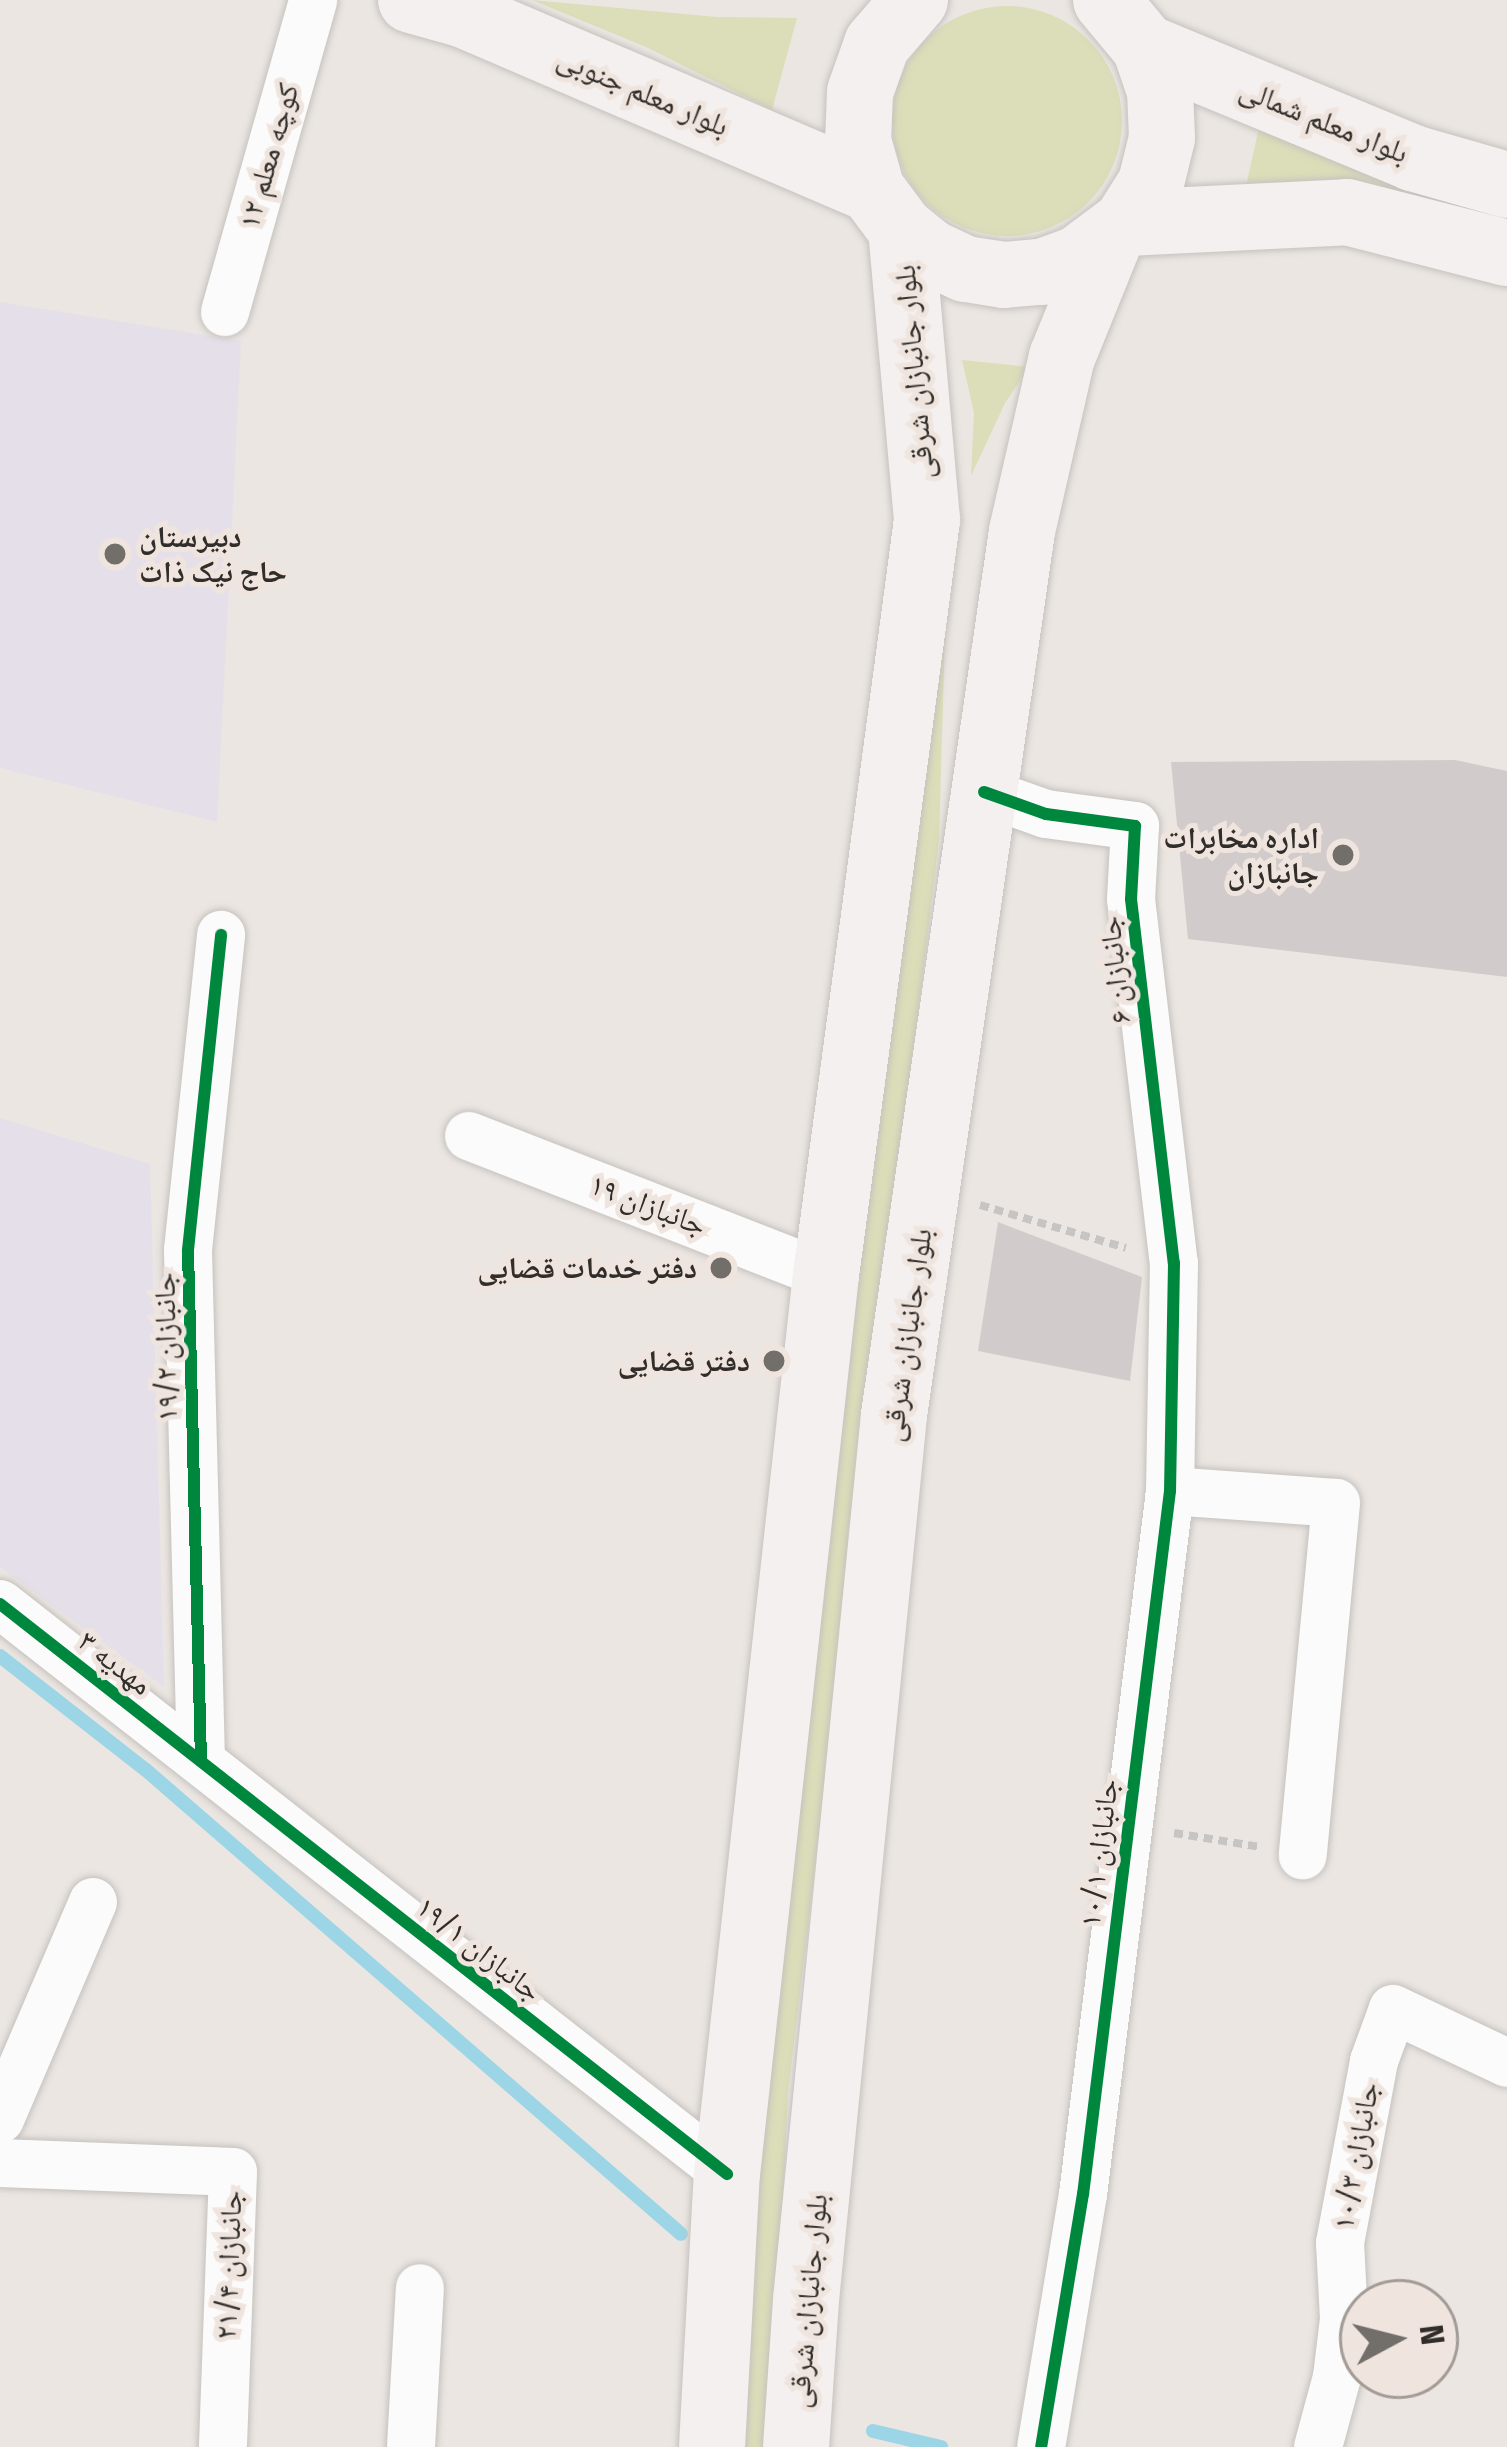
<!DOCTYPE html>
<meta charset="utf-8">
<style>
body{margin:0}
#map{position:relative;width:1507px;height:2447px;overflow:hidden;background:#ebe6e2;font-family:"Fira Sans Condensed","Noto Naskh Arabic",sans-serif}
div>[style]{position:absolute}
.education>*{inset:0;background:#e5dfe9}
.green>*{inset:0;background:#dcddb9}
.round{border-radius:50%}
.stream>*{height:14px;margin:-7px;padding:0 7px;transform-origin:7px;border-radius:7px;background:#9bd5e6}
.building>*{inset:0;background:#d1cccb}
.path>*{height:8px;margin-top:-4px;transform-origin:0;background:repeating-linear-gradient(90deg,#c7c5c4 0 9px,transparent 0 15px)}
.roads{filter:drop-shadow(0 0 3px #c6c2be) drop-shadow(0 0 3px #c6c2be)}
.minor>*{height:48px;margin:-24px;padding:0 24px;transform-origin:24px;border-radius:24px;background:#fcfbfb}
.secondary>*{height:66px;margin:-33px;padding:0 33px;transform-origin:33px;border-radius:33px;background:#f4f0f0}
.cycleway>*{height:12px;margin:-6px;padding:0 6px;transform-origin:6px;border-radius:6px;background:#00873e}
.dots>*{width:33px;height:33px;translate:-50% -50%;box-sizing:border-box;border:6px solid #efe5de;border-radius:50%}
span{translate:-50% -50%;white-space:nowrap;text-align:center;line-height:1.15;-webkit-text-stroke:10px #efe5de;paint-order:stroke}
.street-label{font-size:30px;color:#312d2a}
.poi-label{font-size:30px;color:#312d2a;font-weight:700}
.left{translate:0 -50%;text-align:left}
.right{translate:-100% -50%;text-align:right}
.north{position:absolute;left:1339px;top:2279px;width:120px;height:120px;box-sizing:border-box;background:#efe5de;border:3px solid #a39b96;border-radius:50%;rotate:83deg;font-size:33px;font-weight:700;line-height:48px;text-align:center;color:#312d2a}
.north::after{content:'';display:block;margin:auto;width:42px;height:54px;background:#726e6a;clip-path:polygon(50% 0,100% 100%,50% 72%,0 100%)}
</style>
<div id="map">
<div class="education">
<i style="clip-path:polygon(0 302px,241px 341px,217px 822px,0 768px)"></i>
<i style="clip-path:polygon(0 1118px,150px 1164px,164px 1687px,0 1567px)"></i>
</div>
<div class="green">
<i style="clip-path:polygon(532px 0,717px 17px,797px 18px,772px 110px,646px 47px)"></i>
<i class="round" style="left:892px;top:6px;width:230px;height:230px"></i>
<i style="clip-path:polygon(1264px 105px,1363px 173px,1507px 213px,1507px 241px,1244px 195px)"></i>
<i style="clip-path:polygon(962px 360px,1029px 367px,1005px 403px,971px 476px,974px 413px)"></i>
<i style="clip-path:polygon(946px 599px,939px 840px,788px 2092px,772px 2447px,744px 2447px,754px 2192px,838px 1436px)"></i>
</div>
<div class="stream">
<i style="left:0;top:1656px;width:185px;rotate:38deg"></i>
<i style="left:146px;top:1770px;width:708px;rotate:40.93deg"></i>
<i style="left:873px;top:2431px;width:70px;rotate:13.2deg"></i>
</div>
<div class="building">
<i style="clip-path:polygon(1455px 760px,1507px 771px,1507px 977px,1188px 939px,1171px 762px)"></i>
<i style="clip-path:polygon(998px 1222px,1142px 1277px,1130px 1381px,978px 1351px)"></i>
</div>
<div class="path">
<i style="left:980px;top:1205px;width:152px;rotate:16.4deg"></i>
<i style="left:1174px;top:1833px;width:87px;rotate:9.2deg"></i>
</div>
<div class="roads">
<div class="minor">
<i style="left:225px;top:312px;width:324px;rotate:-74.2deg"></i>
<i style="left:984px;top:792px;width:66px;rotate:19.5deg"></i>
<i style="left:1046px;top:814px;width:90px;rotate:7.7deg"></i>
<i style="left:1135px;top:826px;width:73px;rotate:93.1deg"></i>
<i style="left:1131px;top:899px;width:367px;rotate:83.3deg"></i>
<i style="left:1174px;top:1263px;width:228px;rotate:91deg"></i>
<i style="left:1170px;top:1491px;width:708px;rotate:97.05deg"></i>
<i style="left:1083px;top:2194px;width:256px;rotate:99.4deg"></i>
<i style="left:469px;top:1136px;width:383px;rotate:21.3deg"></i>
<i style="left:1170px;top:1491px;width:166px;rotate:4.1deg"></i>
<i style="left:1336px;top:1503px;width:354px;rotate:95.4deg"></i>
<i style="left:0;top:1604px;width:924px;rotate:38.1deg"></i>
<i style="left:201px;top:1761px;width:511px;rotate:-91.46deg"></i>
<i style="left:188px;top:1250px;width:317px;rotate:-84deg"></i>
<i style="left:0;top:2119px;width:236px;rotate:-66.8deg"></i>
<i style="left:0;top:2163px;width:233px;rotate:2.2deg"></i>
<i style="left:233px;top:2172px;width:275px;rotate:92.1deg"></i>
<i style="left:411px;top:2447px;width:159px;rotate:-86.8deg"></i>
<i style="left:1318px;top:2447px;width:73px;rotate:-74.8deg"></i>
<i style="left:1337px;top:2377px;width:58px;rotate:-83.1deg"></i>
<i style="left:1344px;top:2319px;width:76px;rotate:-93deg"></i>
<i style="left:1340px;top:2243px;width:185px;rotate:-79.4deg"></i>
<i style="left:1374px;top:2061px;width:55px;rotate:-69.9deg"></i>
<i style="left:1393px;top:2009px;width:126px;rotate:25.3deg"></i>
</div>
<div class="secondary">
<i style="left:411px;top:0;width:53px;rotate:15.4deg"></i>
<i style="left:462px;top:14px;width:446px;rotate:23.2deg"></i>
<i style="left:915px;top:0;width:58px;rotate:130.8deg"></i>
<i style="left:877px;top:44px;width:51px;rotate:109.5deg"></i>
<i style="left:860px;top:92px;width:49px;rotate:92.3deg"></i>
<i style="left:858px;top:141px;width:51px;rotate:74.1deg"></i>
<i style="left:872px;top:190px;width:49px;rotate:53.4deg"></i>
<i style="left:901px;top:229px;width:38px;rotate:39deg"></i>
<i style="left:931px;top:253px;width:38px;rotate:25deg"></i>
<i style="left:966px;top:269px;width:38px;rotate:9deg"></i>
<i style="left:1004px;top:275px;width:38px;rotate:-5deg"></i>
<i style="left:1042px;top:272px;width:38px;rotate:-20deg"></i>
<i style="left:1078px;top:259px;width:60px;rotate:-36.9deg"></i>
<i style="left:1126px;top:223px;width:47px;rotate:-58deg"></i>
<i style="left:1151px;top:183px;width:46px;rotate:-76.3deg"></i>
<i style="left:1162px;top:138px;width:47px;rotate:-92.4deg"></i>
<i style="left:1160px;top:91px;width:46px;rotate:-108.8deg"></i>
<i style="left:1145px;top:47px;width:61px;rotate:-129.7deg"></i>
<i style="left:1145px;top:47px;width:290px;rotate:22.5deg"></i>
<i style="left:1413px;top:158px;width:98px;rotate:16deg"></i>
<i style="left:1126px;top:223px;width:221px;rotate:-2.8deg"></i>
<i style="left:1347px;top:212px;width:165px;rotate:14.4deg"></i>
<i style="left:712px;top:2447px;width:273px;rotate:-86.9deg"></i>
<i style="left:727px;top:2174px;width:904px;rotate:-83.72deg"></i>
<i style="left:826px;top:1275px;width:762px;rotate:-82.38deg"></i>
<i style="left:927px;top:520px;width:292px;rotate:-95.1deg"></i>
<i style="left:796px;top:2447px;width:147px;rotate:-86.1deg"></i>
<i style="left:806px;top:2300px;width:889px;rotate:-84.32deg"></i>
<i style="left:894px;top:1415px;width:893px;rotate:-81.76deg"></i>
<i style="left:1022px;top:531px;width:179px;rotate:-77.1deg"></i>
<i style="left:1062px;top:357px;width:127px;rotate:-67.9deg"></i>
</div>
</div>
<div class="cycleway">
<i style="left:984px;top:792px;width:66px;rotate:19.5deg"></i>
<i style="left:1046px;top:814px;width:90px;rotate:7.7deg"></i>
<i style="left:1135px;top:826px;width:73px;rotate:93.1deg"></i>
<i style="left:1131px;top:899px;width:367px;rotate:83.3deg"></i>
<i style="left:1174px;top:1263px;width:228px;rotate:91deg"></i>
<i style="left:1170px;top:1491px;width:708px;rotate:97.05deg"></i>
<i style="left:1083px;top:2194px;width:256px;rotate:99.4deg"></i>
<i style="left:0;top:1604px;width:924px;rotate:38.1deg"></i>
<i style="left:201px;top:1761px;width:511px;rotate:-91.46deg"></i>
<i style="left:188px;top:1250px;width:317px;rotate:-84deg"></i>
</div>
<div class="dots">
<i style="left:115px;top:554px;background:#726e6a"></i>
<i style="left:1343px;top:855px;background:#726e6a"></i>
<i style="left:721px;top:1268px;background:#726e6a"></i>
<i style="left:774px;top:1361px;background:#726e6a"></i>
</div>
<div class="street-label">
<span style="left:643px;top:92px;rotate:23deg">بلوار معلم جنوبی</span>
<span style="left:1324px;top:121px;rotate:22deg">بلوار معلم شمالی</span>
<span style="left:269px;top:156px;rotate:-74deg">کوچه معلم ۱۲</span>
<span style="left:914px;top:372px;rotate:-95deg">بلوار جانبازان شرقی</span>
<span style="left:1115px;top:970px;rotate:-96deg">جانبازان ۶</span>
<span style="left:648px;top:1205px;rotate:21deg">جانبازان ۱۹</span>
<span style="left:907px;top:1335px;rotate:-82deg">بلوار جانبازان شرقی</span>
<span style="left:166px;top:1347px;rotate:-91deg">جانبازان ۱۹/۲</span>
<span style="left:115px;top:1663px;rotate:38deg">مهدیه ۳</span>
<span style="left:1099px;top:1853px;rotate:-83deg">جانبازان ۱۰/۱</span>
<span style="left:479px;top:1949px;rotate:38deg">جانبازان ۱۹/۱</span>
<span style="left:1356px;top:2156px;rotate:-80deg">جانبازان ۱۰/۳</span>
<span style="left:229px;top:2265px;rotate:-88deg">جانبازان ۲۱/۴</span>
<span style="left:808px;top:2301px;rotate:-85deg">بلوار جانبازان شرقی</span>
</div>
<div class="poi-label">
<span class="left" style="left:139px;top:554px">دبیرستان<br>حاج نیک ذات</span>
<span class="right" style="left:1319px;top:855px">اداره مخابرات<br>جانبازان</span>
<span class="right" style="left:697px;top:1268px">دفتر خدمات قضایی</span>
<span class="right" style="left:750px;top:1361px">دفتر قضایی</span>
</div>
<div class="north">N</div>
</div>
